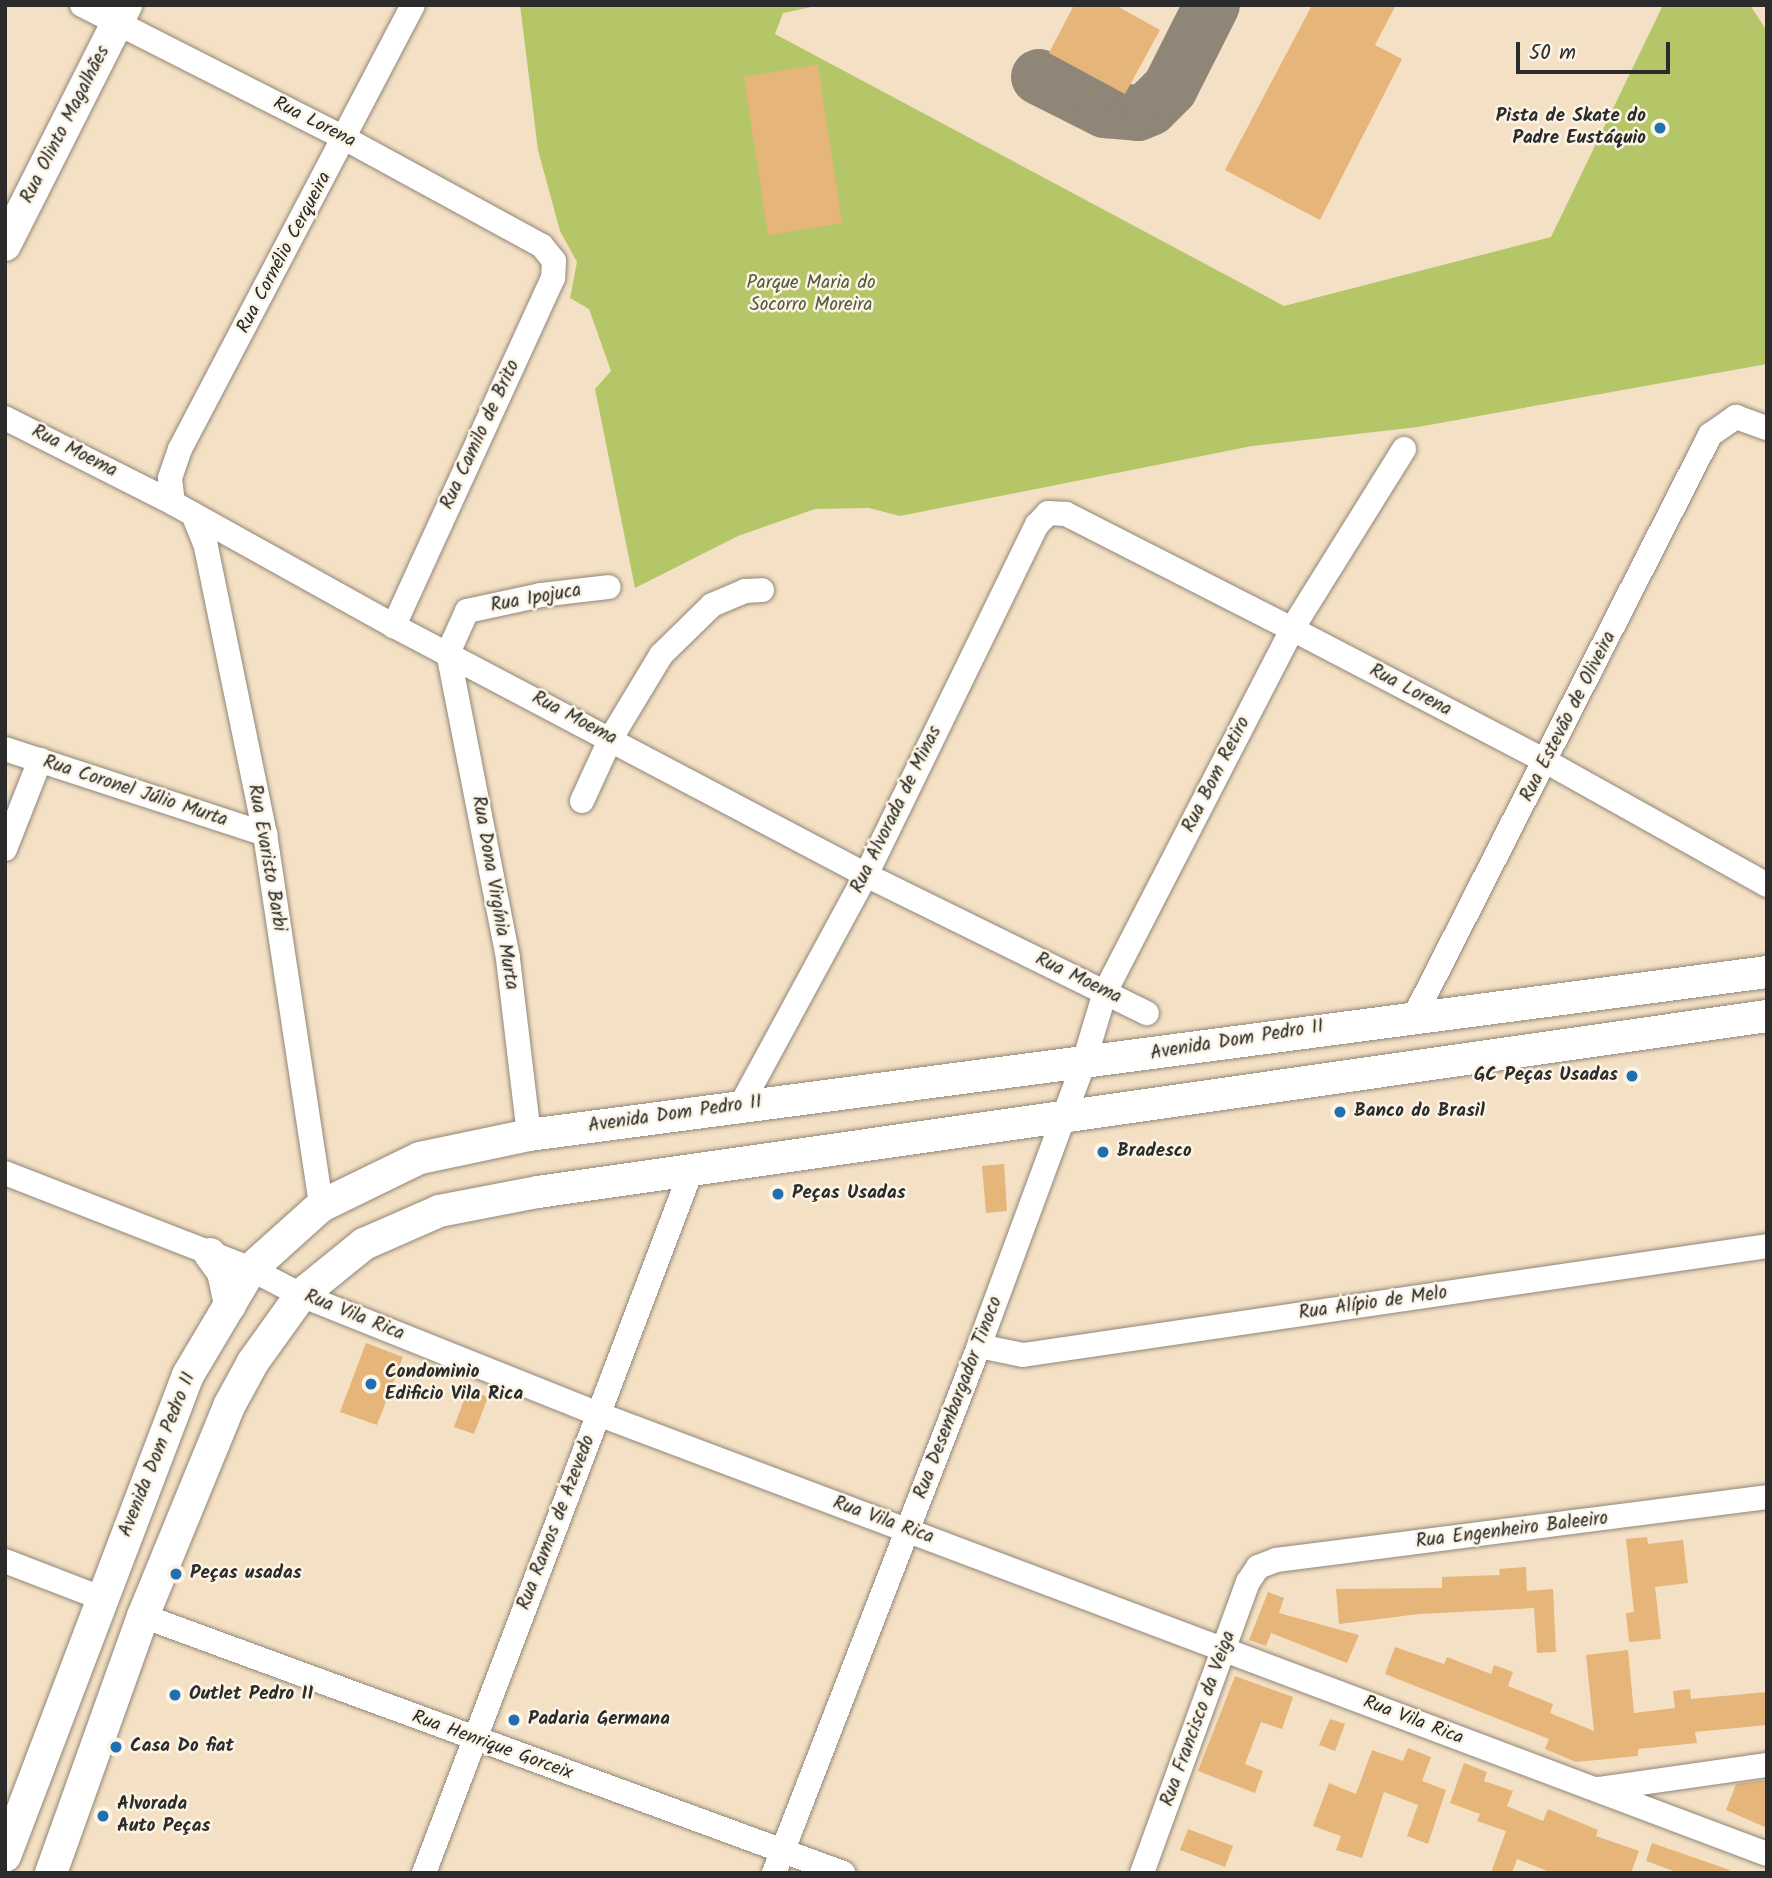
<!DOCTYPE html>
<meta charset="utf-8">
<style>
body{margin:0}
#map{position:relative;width:1772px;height:1878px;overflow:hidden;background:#f4e0c4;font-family:Kalam,sans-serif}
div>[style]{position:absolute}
.green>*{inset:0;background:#b5c669}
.taxiway>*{height:56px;margin:-28px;padding:0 28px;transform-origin:28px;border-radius:28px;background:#908678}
.building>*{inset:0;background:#e6b579}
.roads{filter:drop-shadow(0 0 2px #908678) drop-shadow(0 0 2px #908678)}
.minor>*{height:24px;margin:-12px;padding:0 12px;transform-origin:12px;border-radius:12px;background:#fff}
.major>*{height:32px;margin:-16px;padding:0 16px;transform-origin:16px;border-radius:16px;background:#fff}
.dots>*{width:19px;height:19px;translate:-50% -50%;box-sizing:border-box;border:4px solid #fcf5e5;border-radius:50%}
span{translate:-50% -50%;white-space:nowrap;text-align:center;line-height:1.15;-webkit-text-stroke:5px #fcf5e5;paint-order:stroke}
.poi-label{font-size:19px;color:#2b2b2b;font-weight:700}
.right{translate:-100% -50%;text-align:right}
.left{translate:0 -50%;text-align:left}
.street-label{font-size:19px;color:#2b2b2b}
.park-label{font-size:19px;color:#545a3e}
.frame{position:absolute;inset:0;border:7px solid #2b2b2b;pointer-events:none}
.scale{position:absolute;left:1516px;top:42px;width:154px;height:32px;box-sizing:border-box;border:4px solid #2b2b2b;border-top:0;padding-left:9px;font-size:21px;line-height:24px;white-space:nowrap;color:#2b2b2b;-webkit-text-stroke:5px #fcf5e5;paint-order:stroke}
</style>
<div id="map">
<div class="green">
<i style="clip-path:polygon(520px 5px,821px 5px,783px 13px,775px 34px,1284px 306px,1551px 237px,1663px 5px,1750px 5px,1767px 31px,1767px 364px,1418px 427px,1252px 446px,900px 516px,869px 508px,815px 509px,738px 536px,635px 588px,595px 389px,611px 371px,589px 309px,570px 298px,577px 262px,560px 231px,538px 150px)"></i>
</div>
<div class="taxiway">
<i style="left:1039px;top:77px;width:74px;rotate:26.6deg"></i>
<i style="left:1105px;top:110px;width:33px;rotate:5deg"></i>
<i style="left:1138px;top:113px;width:13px;rotate:-23deg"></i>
<i style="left:1150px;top:108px;width:28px;rotate:-45deg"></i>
<i style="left:1170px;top:88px;width:93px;rotate:-63.2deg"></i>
</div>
<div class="building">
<i style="clip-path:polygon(1074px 5px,1115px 5px,1160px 30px,1125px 94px,1049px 53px)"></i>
<i style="clip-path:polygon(1312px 5px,1396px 5px,1375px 45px,1402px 59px,1320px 220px,1225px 170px)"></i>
<i style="clip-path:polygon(818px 65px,842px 223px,768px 235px,744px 77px)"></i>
<i style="clip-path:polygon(1004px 1164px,1007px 1211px,986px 1213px,982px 1166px)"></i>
<i style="clip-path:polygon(366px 1343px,403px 1357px,377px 1425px,340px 1412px)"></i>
<i style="clip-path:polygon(468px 1389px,488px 1397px,474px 1434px,454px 1427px)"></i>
<i style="clip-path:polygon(1647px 1537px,1648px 1544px,1683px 1540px,1688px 1583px,1655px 1587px,1661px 1639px,1629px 1642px,1626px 1613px,1634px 1612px,1626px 1539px)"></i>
<i style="clip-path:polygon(1526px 1567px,1527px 1591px,1553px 1589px,1556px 1652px,1537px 1653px,1534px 1608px,1419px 1614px,1339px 1624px,1336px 1589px,1442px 1588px,1442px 1577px,1500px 1575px,1499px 1569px)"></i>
<i style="clip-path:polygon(1268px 1592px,1284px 1598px,1279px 1613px,1359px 1635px,1347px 1663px,1271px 1633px,1266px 1646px,1249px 1640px)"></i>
<i style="clip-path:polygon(1395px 1647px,1444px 1664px,1447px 1657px,1491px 1674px,1494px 1665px,1513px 1672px,1508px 1686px,1553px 1704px,1550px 1713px,1594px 1731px,1586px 1655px,1628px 1650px,1634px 1713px,1675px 1708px,1673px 1691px,1690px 1689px,1691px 1699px,1767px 1692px,1767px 1725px,1695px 1732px,1697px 1743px,1638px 1749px,1638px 1756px,1576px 1762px,1545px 1749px,1549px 1739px,1385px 1674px)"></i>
<i style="clip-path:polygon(1235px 1676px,1293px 1697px,1282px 1729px,1261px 1722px,1245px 1764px,1263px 1771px,1255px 1793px,1198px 1771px)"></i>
<i style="clip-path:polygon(1330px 1719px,1345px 1724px,1335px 1751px,1319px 1745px)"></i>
<i style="clip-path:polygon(1408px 1748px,1431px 1757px,1422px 1781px,1446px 1790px,1428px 1844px,1407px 1836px,1418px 1805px,1384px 1792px,1362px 1858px,1336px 1850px,1341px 1836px,1313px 1826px,1329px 1783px,1356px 1794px,1372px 1750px,1403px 1761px)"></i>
<i style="clip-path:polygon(1464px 1763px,1487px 1772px,1484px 1781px,1513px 1791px,1507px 1806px,1543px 1821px,1548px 1809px,1598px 1830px,1596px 1836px,1639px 1851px,1631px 1873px,1552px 1873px,1517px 1859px,1512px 1873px,1491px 1873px,1506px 1831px,1477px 1821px,1480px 1814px,1450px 1803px)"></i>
<i style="clip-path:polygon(1767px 1780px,1767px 1828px,1726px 1810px,1736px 1784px)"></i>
<i style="clip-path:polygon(1188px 1829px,1233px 1846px,1225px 1867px,1180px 1850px)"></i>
<i style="clip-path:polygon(1652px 1843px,1730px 1870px,1729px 1873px,1679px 1873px,1646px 1861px)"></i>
</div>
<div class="roads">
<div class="minor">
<i style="left:82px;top:5px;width:296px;rotate:26.9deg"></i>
<i style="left:346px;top:139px;width:223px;rotate:28.6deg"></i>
<i style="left:542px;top:246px;width:19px;rotate:51deg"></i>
<i style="left:554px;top:261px;width:17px;rotate:93deg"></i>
<i style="left:553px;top:278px;width:383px;rotate:114.6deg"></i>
<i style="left:5px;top:418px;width:188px;rotate:26.8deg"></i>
<i style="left:173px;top:503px;width:253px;rotate:29.1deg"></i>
<i style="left:394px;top:626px;width:534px;rotate:27.81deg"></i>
<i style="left:866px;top:875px;width:313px;rotate:26.2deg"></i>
<i style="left:173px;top:503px;width:25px;rotate:-97deg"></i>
<i style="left:170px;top:478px;width:31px;rotate:-71deg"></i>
<i style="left:180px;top:449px;width:501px;rotate:-62.31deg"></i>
<i style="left:193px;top:514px;width:35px;rotate:68deg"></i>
<i style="left:206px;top:547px;width:293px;rotate:78.4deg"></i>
<i style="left:265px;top:834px;width:376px;rotate:81.4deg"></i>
<i style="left:5px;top:749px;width:274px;rotate:18.1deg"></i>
<i style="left:582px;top:801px;width:69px;rotate:-65.3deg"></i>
<i style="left:611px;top:738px;width:97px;rotate:-58.9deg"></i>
<i style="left:661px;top:655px;width:71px;rotate:-44.4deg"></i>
<i style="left:712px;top:605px;width:36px;rotate:-23deg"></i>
<i style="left:745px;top:591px;width:17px;rotate:-3deg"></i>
<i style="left:5px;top:849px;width:96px;rotate:-68.5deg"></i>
<i style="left:1415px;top:1015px;width:651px;rotate:-63.04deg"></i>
<i style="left:1710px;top:435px;width:32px;rotate:-35deg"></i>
<i style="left:1736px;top:417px;width:33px;rotate:20deg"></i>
<i style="left:741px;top:1105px;width:262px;rotate:-61.5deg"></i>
<i style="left:866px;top:875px;width:390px;rotate:-64deg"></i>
<i style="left:1037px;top:525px;width:16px;rotate:-47deg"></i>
<i style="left:1048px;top:513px;width:18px;rotate:3deg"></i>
<i style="left:1066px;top:514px;width:254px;rotate:27deg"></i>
<i style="left:1292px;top:629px;width:288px;rotate:27.5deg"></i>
<i style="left:1547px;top:762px;width:252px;rotate:29.2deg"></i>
<i style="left:529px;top:1135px;width:178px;rotate:-96.8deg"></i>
<i style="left:508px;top:958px;width:311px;rotate:-101.1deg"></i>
<i style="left:448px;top:653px;width:46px;rotate:-65.7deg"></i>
<i style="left:467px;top:611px;width:76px;rotate:-12.2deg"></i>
<i style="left:541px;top:595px;width:68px;rotate:-6.7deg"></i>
<i style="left:5px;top:1173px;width:264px;rotate:21.3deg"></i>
<i style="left:251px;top:1269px;width:56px;rotate:27.5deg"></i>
<i style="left:301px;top:1295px;width:320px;rotate:21.8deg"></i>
<i style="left:598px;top:1414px;width:1249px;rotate:20.63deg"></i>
<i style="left:979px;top:1346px;width:45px;rotate:11.6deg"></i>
<i style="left:1023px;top:1355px;width:752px;rotate:-8.33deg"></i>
<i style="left:5px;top:1561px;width:103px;rotate:21.1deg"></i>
<i style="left:143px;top:1616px;width:746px;rotate:20.16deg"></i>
<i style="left:1598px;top:1789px;width:171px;rotate:-8.1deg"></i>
<i style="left:424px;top:1873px;width:748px;rotate:-69.17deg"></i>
<i style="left:774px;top:1873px;width:565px;rotate:-68.74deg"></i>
<i style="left:979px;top:1346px;width:300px;rotate:-69.7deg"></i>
<i style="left:1083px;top:1065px;width:76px;rotate:-73.2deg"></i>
<i style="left:1105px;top:992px;width:408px;rotate:-62.7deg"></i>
<i style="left:1292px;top:629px;width:212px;rotate:-58.1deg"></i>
<i style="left:1142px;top:1873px;width:310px;rotate:-70deg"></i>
<i style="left:1248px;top:1582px;width:18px;rotate:-56deg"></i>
<i style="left:1258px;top:1567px;width:19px;rotate:-21deg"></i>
<i style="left:1276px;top:1560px;width:495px;rotate:-7.3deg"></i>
</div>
<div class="major">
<i style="left:5px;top:245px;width:269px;rotate:-63.2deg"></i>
<i style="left:210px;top:1254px;width:22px;rotate:54deg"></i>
<i style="left:223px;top:1272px;width:34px;rotate:78deg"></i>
<i style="left:5px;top:1856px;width:515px;rotate:-69.17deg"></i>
<i style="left:188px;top:1375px;width:123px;rotate:-59.3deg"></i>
<i style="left:251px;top:1269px;width:94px;rotate:-42deg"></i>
<i style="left:321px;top:1206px;width:110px;rotate:-25.9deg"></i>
<i style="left:420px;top:1158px;width:111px;rotate:-11.9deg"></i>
<i style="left:529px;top:1135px;width:1249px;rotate:-7.5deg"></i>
<i style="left:51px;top:1873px;width:273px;rotate:-70.3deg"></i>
<i style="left:143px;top:1616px;width:227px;rotate:-67.7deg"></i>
<i style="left:229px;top:1406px;width:50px;rotate:-61.4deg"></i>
<i style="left:253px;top:1362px;width:82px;rotate:-54.4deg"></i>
<i style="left:301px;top:1295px;width:81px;rotate:-39deg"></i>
<i style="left:364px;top:1244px;width:82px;rotate:-23.7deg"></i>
<i style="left:439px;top:1211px;width:101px;rotate:-10.9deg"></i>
<i style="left:538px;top:1192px;width:1242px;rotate:-8.15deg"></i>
</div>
</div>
<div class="dots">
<i style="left:1660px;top:128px;background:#1f6fb2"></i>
<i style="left:1632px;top:1076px;background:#1f6fb2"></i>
<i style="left:1340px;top:1112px;background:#1f6fb2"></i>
<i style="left:1103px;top:1152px;background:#1f6fb2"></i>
<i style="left:778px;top:1194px;background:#1f6fb2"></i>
<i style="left:371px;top:1384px;background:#1f6fb2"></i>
<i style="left:176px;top:1574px;background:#1f6fb2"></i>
<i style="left:175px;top:1695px;background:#1f6fb2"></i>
<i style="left:514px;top:1720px;background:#1f6fb2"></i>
<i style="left:116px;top:1747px;background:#1f6fb2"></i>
<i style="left:103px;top:1816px;background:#1f6fb2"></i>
</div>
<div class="poi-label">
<span class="right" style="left:1646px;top:128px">Pista de Skate do<br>Padre Eustáquio</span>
<span class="right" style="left:1618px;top:1076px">GC Peças Usadas</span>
<span class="left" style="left:1354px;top:1112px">Banco do Brasil</span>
<span class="left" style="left:1117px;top:1152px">Bradesco</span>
<span class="left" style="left:792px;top:1194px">Peças Usadas</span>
<span class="left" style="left:385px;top:1384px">Condominio<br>Edificio Vila Rica</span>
<span class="left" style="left:190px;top:1574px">Peças usadas</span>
<span class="left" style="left:189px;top:1695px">Outlet Pedro II</span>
<span class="left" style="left:528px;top:1720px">Padaria Germana</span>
<span class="left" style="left:130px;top:1747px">Casa Do fiat</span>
<span class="left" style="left:117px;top:1816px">Alvorada<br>Auto Peças</span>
</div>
<div class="street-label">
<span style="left:314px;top:123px;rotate:27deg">Rua Lorena</span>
<span style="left:66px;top:125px;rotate:-63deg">Rua Olinto Magalhães</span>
<span style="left:285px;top:253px;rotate:-62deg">Rua Cornélio Cerqueira</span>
<span style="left:481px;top:435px;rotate:-65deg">Rua Camilo de Brito</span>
<span style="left:74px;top:452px;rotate:27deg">Rua Moema</span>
<span style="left:536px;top:599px;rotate:-10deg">Rua Ipojuca</span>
<span style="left:1410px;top:691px;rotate:28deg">Rua Lorena</span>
<span style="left:1569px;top:717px;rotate:-63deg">Rua Estevão de Oliveira</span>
<span style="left:574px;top:719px;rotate:28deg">Rua Moema</span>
<span style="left:1217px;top:775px;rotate:-63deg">Rua Bom Retiro</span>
<span style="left:135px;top:792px;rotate:18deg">Rua Coronel Júlio Murta</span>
<span style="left:897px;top:810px;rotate:-64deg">Rua Alvorada de Minas</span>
<span style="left:266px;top:858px;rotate:80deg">Rua Evaristo Barbi</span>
<span style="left:494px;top:893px;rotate:80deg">Rua Dona Virgínia Murta</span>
<span style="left:1078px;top:979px;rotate:26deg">Rua Moema</span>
<span style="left:1237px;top:1041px;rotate:-9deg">Avenida Dom Pedro II</span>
<span style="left:675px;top:1115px;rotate:-8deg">Avenida Dom Pedro II</span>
<span style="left:1373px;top:1304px;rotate:-8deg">Rua Alípio de Melo</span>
<span style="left:354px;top:1316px;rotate:22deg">Rua Vila Rica</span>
<span style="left:959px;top:1398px;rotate:-69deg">Rua Desembargador Tinoco</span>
<span style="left:158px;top:1455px;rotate:-68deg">Avenida Dom Pedro II</span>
<span style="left:883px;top:1521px;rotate:20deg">Rua Vila Rica</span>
<span style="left:557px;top:1523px;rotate:-69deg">Rua Ramos de Azevedo</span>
<span style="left:1512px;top:1531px;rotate:-7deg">Rua Engenheiro Baleeiro</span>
<span style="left:1199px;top:1719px;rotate:-70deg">Rua Francisco da Veiga</span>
<span style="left:1413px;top:1721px;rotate:21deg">Rua Vila Rica</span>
<span style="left:492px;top:1746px;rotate:20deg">Rua Henrique Gorceix</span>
</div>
<div class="park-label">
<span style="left:811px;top:295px">Parque Maria do<br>Socorro Moreira</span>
</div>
<div class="frame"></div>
<div class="scale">50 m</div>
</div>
